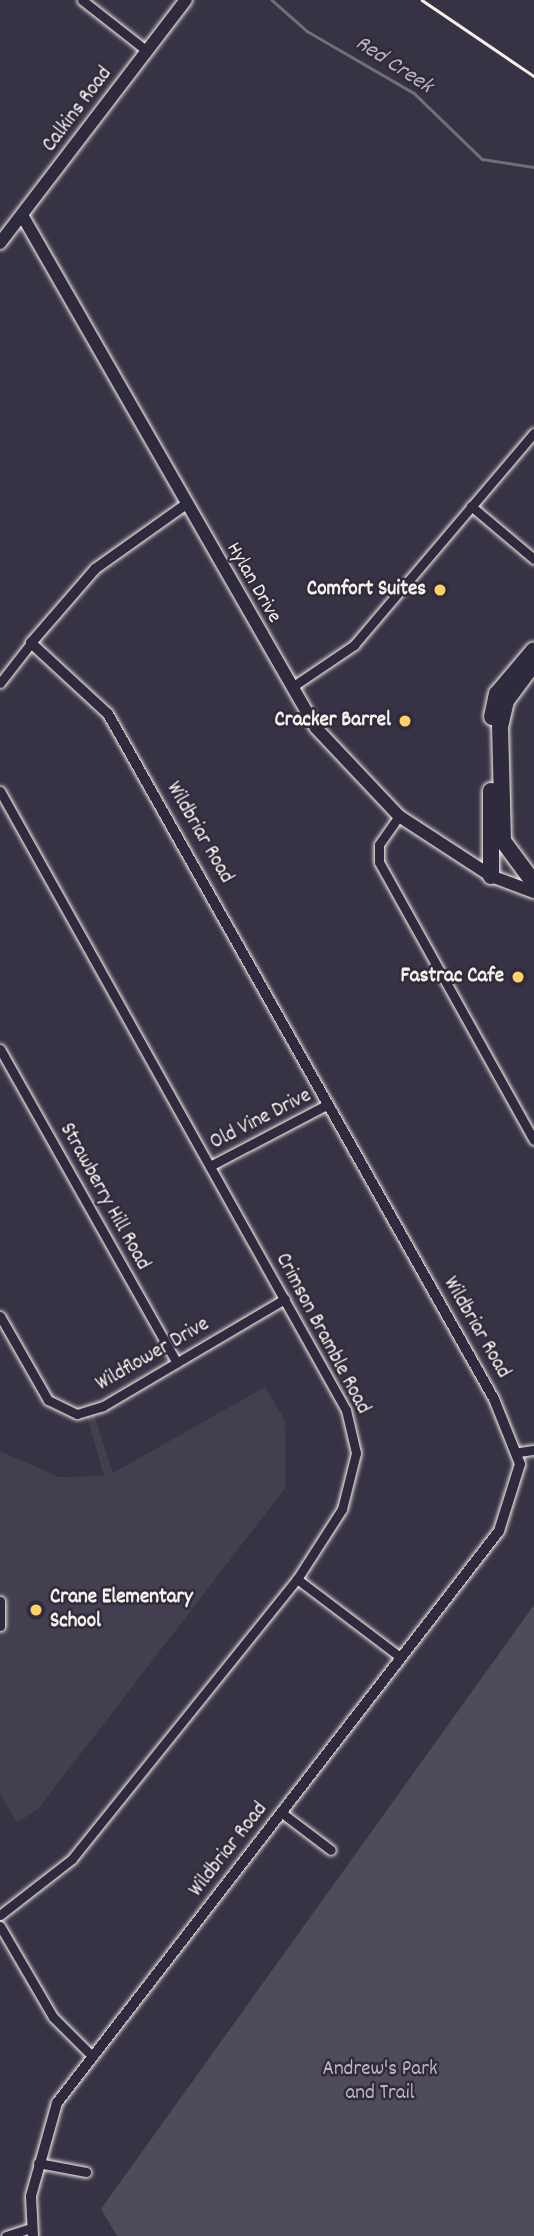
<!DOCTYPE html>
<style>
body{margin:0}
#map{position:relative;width:534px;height:2236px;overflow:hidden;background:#373244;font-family:Dekko,sans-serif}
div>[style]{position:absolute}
.built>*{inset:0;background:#433f4e}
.green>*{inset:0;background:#504b59}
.stream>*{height:2.5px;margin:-1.25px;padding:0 1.25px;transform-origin:1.25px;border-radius:1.25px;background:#726e77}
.roads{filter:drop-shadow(0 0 2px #f4f1e8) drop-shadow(0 0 2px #f4f1e8)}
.minor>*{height:9px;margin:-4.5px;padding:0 4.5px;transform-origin:4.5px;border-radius:4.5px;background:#2f2a3d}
.tertiary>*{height:10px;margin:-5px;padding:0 5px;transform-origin:5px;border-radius:5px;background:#2f2a3d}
.secondary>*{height:12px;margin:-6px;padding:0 6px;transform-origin:6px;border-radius:6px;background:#2f2a3d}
.motorway>*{height:16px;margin:-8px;padding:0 8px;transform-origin:8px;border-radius:8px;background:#2f2a3d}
.rail>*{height:2.5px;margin:-1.25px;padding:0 1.25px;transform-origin:1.25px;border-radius:1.25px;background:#f4f1e8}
.dots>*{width:19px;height:19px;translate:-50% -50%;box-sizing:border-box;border:4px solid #2f2a3d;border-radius:50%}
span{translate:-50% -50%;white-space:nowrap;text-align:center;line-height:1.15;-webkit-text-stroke:5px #2f2a3d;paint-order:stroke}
.street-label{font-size:21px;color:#f4f1e8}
.poi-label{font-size:21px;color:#f4f1e8;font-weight:700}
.right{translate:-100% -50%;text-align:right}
.left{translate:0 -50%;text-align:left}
.park-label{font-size:21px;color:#bbb7b6}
.water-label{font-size:23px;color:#bab6b5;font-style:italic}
</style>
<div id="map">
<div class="built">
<i style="clip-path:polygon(265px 1387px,285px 1420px,286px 1487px,39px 1808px,17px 1823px,0 1794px,0 1451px,59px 1477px,104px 1476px,87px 1417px,94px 1415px,113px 1473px)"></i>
</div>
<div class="green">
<i style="clip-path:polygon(534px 1605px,534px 2236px,117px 2236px,101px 2209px)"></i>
</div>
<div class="stream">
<i style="left:272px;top:0;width:47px;rotate:41.5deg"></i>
<i style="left:307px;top:31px;width:124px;rotate:30.1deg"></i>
<i style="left:414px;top:93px;width:95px;rotate:44.1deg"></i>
<i style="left:482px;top:159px;width:53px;rotate:8.7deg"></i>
</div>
<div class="roads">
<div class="minor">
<i style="left:82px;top:0;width:83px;rotate:38.1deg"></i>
<i style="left:471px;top:506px;width:82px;rotate:40.1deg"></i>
<i style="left:0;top:683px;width:51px;rotate:-52.2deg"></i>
<i style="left:292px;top:687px;width:75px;rotate:-34.1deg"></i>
<i style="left:354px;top:645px;width:278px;rotate:-49.7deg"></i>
<i style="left:0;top:791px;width:709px;rotate:60.8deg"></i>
<i style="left:346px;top:1410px;width:44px;rotate:76.9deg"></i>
<i style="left:356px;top:1453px;width:58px;rotate:104deg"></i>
<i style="left:342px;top:1509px;width:83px;rotate:122.7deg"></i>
<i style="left:297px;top:1579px;width:359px;rotate:128.8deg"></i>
<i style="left:72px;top:1859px;width:91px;rotate:142.1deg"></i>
<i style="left:399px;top:816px;width:35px;rotate:125deg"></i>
<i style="left:379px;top:845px;width:17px;rotate:90deg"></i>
<i style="left:379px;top:862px;width:318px;rotate:60.9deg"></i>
<i style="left:0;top:1049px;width:360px;rotate:60.6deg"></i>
<i style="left:210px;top:1166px;width:133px;rotate:-27.7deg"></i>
<i style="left:0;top:1316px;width:97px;rotate:60.3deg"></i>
<i style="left:48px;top:1400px;width:32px;rotate:26deg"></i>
<i style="left:77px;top:1414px;width:27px;rotate:-17deg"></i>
<i style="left:103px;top:1406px;width:211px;rotate:-30.5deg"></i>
<i style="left:519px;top:1452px;width:15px;rotate:-8deg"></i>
<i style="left:297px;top:1579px;width:129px;rotate:37.1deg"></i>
<i style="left:0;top:1601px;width:25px;rotate:90deg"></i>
<i style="left:282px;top:1813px;width:61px;rotate:37.1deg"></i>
<i style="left:0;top:1926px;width:105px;rotate:59.8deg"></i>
<i style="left:53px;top:2017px;width:55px;rotate:45deg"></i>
<i style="left:38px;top:2163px;width:49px;rotate:10.6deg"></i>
<i style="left:6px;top:2236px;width:26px;rotate:-18deg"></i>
</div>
<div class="tertiary">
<i style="left:33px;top:2236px;width:40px;rotate:-92.9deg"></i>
<i style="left:31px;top:2196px;width:97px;rotate:-74.4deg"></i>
<i style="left:57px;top:2103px;width:723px;rotate:-52.31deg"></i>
<i style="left:499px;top:1531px;width:70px;rotate:-72.6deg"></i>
<i style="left:520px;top:1464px;width:70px;rotate:-111.8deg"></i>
<i style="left:494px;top:1399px;width:786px;rotate:-119.4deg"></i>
<i style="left:108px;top:714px;width:105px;rotate:-137.3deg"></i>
<i style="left:31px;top:643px;width:98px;rotate:-49.1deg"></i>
<i style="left:95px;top:569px;width:110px;rotate:-35.4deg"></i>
</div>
<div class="secondary">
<i style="left:22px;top:215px;width:591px;rotate:60.18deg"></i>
<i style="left:316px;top:728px;width:121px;rotate:46.7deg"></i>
<i style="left:399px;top:816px;width:110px;rotate:33.1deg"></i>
<i style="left:491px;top:876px;width:46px;rotate:20.4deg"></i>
<i style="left:0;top:243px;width:306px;rotate:-52.6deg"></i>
</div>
<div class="motorway">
<i style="left:534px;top:663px;width:47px;rotate:126.4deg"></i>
<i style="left:506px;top:701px;width:26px;rotate:103deg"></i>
<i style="left:500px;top:726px;width:115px;rotate:88.5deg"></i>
<i style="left:503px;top:841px;width:52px;rotate:53.6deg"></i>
<i style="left:492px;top:717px;width:24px;rotate:-78deg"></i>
<i style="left:497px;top:694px;width:57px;rotate:-49.9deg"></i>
<i style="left:491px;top:791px;width:85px;rotate:90deg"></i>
</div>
</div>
<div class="rail">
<i style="left:422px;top:0;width:135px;rotate:34.2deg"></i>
</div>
<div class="dots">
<i style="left:440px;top:590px;background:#ffd166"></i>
<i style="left:405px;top:721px;background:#ffd166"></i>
<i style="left:518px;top:977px;background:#ffd166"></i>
<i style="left:36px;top:1610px;background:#ffd166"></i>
</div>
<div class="street-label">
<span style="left:78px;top:110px;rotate:-53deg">Calkins Road</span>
<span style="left:253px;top:583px;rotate:60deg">Hylan Drive</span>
<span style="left:199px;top:833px;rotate:60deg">Wildbriar Road</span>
<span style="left:261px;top:1120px;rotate:-27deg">Old Vine Drive</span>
<span style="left:104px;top:1197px;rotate:61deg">Strawberry Hill Road</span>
<span style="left:476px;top:1328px;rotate:60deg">Wildbriar Road</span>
<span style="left:322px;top:1334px;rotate:62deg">Crimson Bramble Road</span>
<span style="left:153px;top:1355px;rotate:-30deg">Wildflower Drive</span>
<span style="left:229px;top:1850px;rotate:-52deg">Wildbriar Road</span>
</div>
<div class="poi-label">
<span class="right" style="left:426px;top:590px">Comfort Suites</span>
<span class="right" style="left:391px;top:721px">Cracker Barrel</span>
<span class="right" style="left:504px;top:977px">Fastrac Cafe</span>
<span class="left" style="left:50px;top:1610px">Crane Elementary<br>School</span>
</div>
<div class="park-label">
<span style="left:380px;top:2082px">Andrew's Park<br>and Trail</span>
</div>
<div class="water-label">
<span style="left:393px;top:66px;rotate:33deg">Red Creek</span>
</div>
</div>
